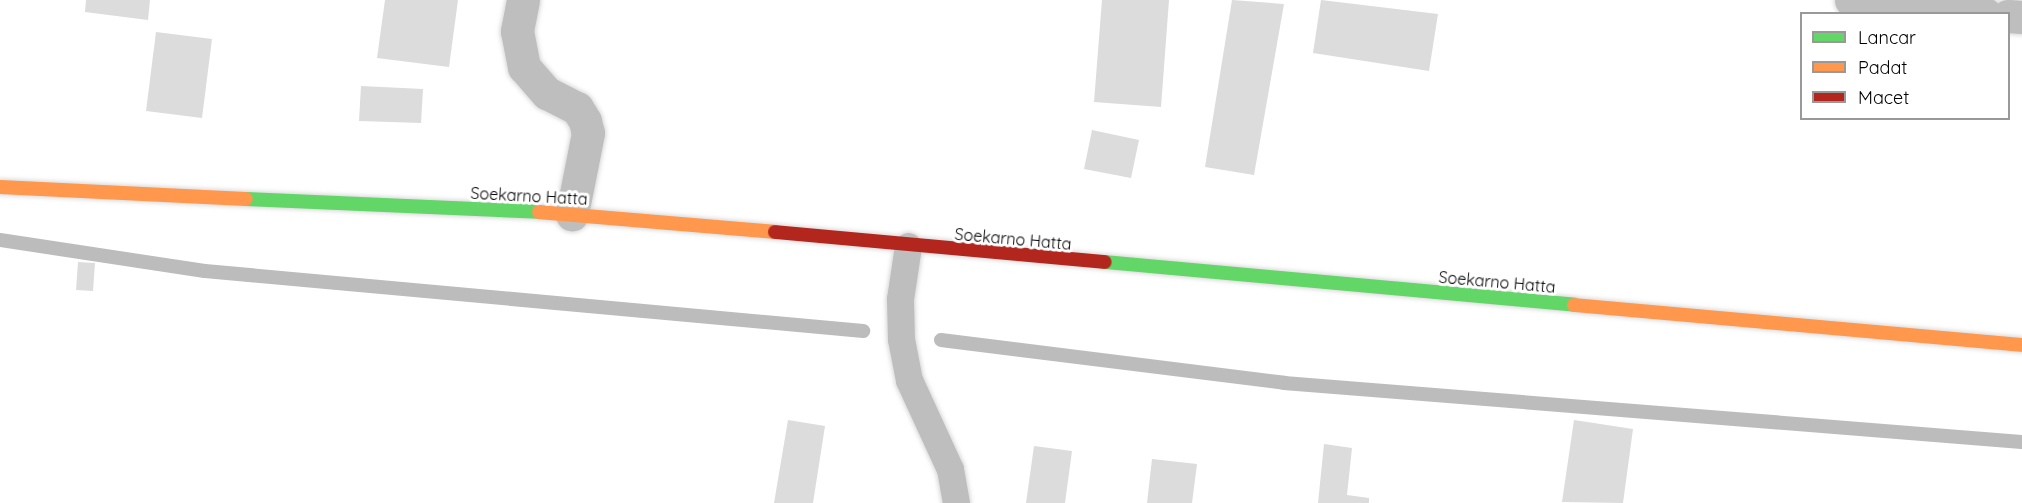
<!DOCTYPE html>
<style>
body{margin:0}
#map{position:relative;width:2022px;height:503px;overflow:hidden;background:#fff;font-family:Quicksand,sans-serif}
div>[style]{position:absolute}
.stream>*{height:14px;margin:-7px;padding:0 7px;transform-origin:7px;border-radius:7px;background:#bcbcbc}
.building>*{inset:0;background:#dcdcdc}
.roads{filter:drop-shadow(0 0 2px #dbdbdb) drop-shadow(0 0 2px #dbdbdb)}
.lane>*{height:27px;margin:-13.5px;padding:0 13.5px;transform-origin:13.5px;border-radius:13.5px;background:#bebebe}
.street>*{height:33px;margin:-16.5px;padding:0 16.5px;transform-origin:16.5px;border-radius:16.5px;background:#bebebe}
.fast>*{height:14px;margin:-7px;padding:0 7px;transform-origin:7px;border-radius:7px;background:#63d668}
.slow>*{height:14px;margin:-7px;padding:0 7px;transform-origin:7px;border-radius:7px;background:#ff974d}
.jam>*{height:14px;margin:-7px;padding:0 7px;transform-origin:7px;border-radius:7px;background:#b3261e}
span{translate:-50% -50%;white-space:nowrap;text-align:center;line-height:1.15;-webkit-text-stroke:6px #fff;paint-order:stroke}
.street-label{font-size:16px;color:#000}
.legend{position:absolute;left:1800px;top:12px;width:210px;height:108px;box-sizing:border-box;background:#fff;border:2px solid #999;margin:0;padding:8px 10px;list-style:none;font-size:18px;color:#000}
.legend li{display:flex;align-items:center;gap:12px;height:30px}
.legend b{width:30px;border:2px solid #999}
</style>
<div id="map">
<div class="stream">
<i style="left:0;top:240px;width:207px;rotate:8.6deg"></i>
<i style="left:205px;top:271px;width:661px;rotate:5.21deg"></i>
<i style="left:941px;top:340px;width:346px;rotate:7.1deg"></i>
<i style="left:1284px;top:383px;width:740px;rotate:4.57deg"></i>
</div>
<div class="building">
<i style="clip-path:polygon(86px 0,150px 0,148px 20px,85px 12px)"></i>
<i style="clip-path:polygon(385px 0,458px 0,449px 67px,377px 58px)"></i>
<i style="clip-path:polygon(1102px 0,1169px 0,1161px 107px,1094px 102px)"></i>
<i style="clip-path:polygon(1232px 0,1284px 4px,1254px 175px,1205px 167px)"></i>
<i style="clip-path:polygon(1321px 0,1438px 14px,1429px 71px,1313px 53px)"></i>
<i style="clip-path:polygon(156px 32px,212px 39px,202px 118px,146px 111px)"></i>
<i style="clip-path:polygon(361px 86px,423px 89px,421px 123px,359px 121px)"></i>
<i style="clip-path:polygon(1092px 130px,1139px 140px,1131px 178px,1084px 169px)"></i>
<i style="clip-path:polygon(78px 262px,95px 263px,93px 291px,76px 290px)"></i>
<i style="clip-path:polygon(788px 420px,825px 426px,813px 503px,774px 503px)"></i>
<i style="clip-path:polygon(1574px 420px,1633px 429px,1623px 503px,1562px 502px)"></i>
<i style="clip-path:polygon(1324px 444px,1352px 448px,1347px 495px,1369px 498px,1369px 503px,1318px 503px)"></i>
<i style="clip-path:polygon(1034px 446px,1072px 451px,1065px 503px,1026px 503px)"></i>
<i style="clip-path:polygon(1152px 459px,1197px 464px,1192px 503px,1147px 503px)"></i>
</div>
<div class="roads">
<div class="lane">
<i style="left:908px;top:246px;width:54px;rotate:98.6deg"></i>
<i style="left:900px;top:299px;width:40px;rotate:88.6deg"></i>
<i style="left:901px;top:339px;width:42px;rotate:79deg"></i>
<i style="left:909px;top:380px;width:98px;rotate:65.3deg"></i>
<i style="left:950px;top:469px;width:35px;rotate:80deg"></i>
</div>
<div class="street">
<i style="left:523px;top:0;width:32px;rotate:101deg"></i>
<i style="left:517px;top:31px;width:37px;rotate:79deg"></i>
<i style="left:524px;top:67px;width:35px;rotate:49deg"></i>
<i style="left:547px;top:93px;width:34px;rotate:27deg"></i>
<i style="left:577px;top:108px;width:15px;rotate:58deg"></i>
<i style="left:585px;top:121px;width:12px;rotate:76deg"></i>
<i style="left:588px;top:133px;width:83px;rotate:101.2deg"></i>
<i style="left:1851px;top:0;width:135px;rotate:6deg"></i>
<i style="left:2008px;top:16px;width:14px;rotate:4deg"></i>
</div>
<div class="fast">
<i style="left:246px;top:199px;width:293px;rotate:2.5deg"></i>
<i style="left:1105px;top:262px;width:471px;rotate:5.2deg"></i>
</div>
<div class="slow">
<i style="left:0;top:187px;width:246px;rotate:2.8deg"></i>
<i style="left:539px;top:212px;width:237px;rotate:4.8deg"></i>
<i style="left:1574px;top:305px;width:450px;rotate:5.1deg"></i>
</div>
<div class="jam">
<i style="left:775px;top:232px;width:331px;rotate:5.2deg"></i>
</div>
</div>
<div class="street-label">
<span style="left:529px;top:196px;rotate:3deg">Soekarno Hatta</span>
<span style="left:1013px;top:239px;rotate:5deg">Soekarno Hatta</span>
<span style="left:1497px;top:282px;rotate:5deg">Soekarno Hatta</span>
</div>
<ul class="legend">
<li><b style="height:8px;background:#63d668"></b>Lancar</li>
<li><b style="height:8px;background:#ff974d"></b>Padat</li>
<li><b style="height:8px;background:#b3261e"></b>Macet</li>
</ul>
</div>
